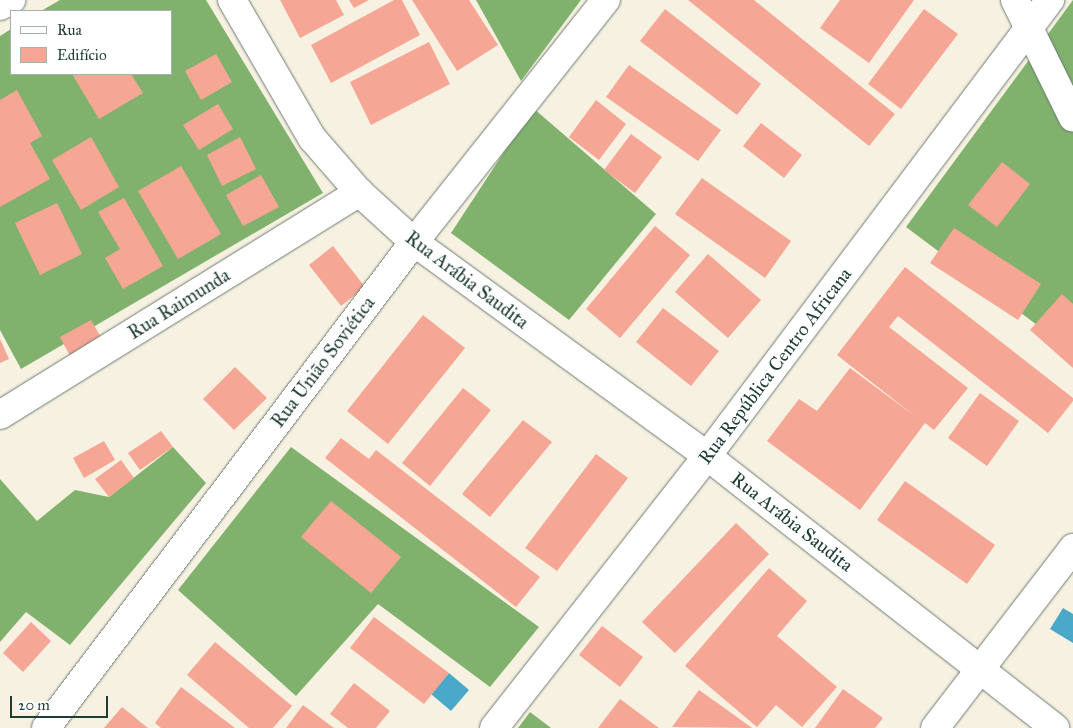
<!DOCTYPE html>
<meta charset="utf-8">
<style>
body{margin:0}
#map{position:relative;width:1073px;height:728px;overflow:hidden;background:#f7f1e2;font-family:"IM FELL Great Primer",serif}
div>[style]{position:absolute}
.forest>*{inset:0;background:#81b26d}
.water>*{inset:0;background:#4aa8c9}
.building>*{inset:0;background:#f6a694}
.roads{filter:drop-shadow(0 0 1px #6b7c71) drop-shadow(0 0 1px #6b7c71)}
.minor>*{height:28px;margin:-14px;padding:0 14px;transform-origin:14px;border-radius:14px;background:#fff}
span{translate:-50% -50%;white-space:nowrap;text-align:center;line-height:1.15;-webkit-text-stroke:4.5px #fff;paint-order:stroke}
.street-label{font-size:19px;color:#1f3d34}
.legend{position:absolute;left:10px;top:10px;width:162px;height:65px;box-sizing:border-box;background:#fff;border:1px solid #a5b1ae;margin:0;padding:6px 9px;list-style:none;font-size:15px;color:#1f3d34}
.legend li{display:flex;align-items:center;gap:10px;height:25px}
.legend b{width:25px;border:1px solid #a5b1ae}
.scale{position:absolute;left:10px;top:696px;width:98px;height:22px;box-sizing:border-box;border:2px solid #1f3d34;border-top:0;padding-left:6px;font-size:15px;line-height:18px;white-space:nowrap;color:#1f3d34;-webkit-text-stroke:4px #fff;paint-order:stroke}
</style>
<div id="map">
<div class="forest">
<i style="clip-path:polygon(60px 0,206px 0,323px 193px,21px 369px,0 330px,0 36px,11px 29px,11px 74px,171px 74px,171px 11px,41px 11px)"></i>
<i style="clip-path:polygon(476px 0,581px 0,521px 81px)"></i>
<i style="clip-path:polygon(1073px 0,1073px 352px,906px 227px)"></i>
<i style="clip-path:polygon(533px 108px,656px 214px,569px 320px,451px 233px)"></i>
<i style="clip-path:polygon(173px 447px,206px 483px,70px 645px,26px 612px,0 642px,0 479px,37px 521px,75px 490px,109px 497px)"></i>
<i style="clip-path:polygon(291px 447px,539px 627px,490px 687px,378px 604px,296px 696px,178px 590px)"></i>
<i style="clip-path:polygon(530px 712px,551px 728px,518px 728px)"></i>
</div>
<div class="water">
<i style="clip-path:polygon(1063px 608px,1073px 614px,1073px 643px,1050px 629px)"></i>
<i style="clip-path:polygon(449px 673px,469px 690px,451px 711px,431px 694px)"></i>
</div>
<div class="building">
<i style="clip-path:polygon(280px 0,336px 0,344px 15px,300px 38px)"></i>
<i style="clip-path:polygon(349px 0,369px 0,354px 8px)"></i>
<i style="clip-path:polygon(394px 0,402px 0,420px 35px,331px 83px,311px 45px)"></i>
<i style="clip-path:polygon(412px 0,469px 0,498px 45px,457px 71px)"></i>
<i style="clip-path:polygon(688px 0,754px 0,895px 114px,869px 146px)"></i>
<i style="clip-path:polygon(840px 0,914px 0,869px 63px,820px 28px)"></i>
<i style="clip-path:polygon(665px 9px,761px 84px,737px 115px,640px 41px)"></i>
<i style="clip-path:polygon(924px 9px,958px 34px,901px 109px,868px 84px)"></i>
<i style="clip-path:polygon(429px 42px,450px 84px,371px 125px,350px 82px)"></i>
<i style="clip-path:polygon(216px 54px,232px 82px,201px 100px,185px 71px)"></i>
<i style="clip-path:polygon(629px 65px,721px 130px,698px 161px,606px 97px)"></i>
<i style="clip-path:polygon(72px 74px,131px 74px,143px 93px,99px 119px)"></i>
<i style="clip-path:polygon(17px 90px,42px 136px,30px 143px,50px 179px,0 207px,0 100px)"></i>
<i style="clip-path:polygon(596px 100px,626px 124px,599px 160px,569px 137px)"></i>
<i style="clip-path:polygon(218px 104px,233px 129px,199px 150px,183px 125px)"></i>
<i style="clip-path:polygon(761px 123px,802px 155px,784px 178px,743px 146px)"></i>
<i style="clip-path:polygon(631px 134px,662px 157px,635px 193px,604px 170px)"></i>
<i style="clip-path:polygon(91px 137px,119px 187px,81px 210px,52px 160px)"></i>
<i style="clip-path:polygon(240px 137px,256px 169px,222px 186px,207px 155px)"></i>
<i style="clip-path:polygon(1002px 162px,1030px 184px,997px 227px,968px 205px)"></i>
<i style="clip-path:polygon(181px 166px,221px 234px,178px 259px,138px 191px)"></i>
<i style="clip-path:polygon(261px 175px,279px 207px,243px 226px,226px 195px)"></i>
<i style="clip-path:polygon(702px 178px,791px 241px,765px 278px,675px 214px)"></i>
<i style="clip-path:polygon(124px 198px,163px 266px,123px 289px,105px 258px,120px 249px,98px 212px)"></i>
<i style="clip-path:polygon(57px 203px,82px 254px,40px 275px,15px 223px)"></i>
<i style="clip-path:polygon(655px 226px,690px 255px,620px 338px,586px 309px)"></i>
<i style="clip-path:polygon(954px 228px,1041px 284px,1018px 320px,930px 263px)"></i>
<i style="clip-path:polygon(333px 246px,365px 287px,341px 306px,309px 265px)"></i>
<i style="clip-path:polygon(708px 254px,761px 300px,728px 338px,675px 292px)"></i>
<i style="clip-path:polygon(905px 267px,1073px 398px,1073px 401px,1048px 433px,898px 316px,889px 327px,968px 388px,934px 430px,925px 423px,860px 510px,767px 441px,799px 399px,817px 411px,850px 368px,916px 417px,837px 355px)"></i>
<i style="clip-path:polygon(1062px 294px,1073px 304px,1073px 368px,1030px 330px)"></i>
<i style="clip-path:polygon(663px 308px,719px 351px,691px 386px,636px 342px)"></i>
<i style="clip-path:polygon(423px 315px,465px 348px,388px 444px,347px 411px)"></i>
<i style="clip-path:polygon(91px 320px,102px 339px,70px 356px,60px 337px)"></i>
<i style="clip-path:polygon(0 339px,9px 359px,0 363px)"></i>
<i style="clip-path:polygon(235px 367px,267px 398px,234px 430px,203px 399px)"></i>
<i style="clip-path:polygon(463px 388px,491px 410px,430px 486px,402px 463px)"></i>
<i style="clip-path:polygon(980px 393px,1019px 421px,987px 466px,948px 438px)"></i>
<i style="clip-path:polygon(523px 420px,552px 442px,490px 517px,462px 494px)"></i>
<i style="clip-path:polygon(161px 431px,173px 447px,140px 470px,128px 453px)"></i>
<i style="clip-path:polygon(341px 438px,369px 459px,376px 450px,540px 577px,516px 607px,325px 458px)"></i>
<i style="clip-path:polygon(104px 441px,115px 460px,84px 478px,73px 458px)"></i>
<i style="clip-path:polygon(596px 454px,628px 478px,557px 571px,525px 548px)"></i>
<i style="clip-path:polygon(121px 460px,134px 478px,109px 497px,95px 479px)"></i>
<i style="clip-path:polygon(905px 481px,995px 545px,967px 584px,877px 520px)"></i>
<i style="clip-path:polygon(331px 501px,401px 557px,371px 593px,301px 537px)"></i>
<i style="clip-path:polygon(736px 523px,769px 554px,675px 653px,642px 622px)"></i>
<i style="clip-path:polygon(769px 568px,807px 601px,777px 636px,837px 687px,802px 727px,776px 705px,757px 727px,685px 666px)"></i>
<i style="clip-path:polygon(374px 617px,449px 673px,424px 704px,350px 648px)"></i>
<i style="clip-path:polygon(31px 622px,51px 641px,23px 672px,3px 653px)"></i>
<i style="clip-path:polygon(602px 626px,643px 657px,620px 687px,579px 655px)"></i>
<i style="clip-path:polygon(215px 642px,292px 706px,273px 728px,249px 728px,187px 675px)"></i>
<i style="clip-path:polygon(354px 683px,390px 711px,376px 728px,348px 728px,330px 714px)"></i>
<i style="clip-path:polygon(181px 687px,235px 728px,161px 728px,155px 723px)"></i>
<i style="clip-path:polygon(843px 689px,883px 718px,875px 728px,815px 728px)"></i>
<i style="clip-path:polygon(699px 690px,723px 707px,752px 728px,672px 727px)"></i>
<i style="clip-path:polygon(620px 699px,659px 728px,598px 728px)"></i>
<i style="clip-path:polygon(303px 705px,334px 728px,286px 728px)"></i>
<i style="clip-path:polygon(122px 707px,148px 728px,104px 728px)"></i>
</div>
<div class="roads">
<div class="minor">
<i style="left:232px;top:0;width:160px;rotate:59.9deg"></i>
<i style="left:312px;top:138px;width:72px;rotate:49deg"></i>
<i style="left:359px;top:192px;width:74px;rotate:42.3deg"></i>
<i style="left:414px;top:242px;width:363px;rotate:36.1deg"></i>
<i style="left:707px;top:456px;width:442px;rotate:38deg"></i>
<i style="left:1015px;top:0;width:131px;rotate:63.8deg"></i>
<i style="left:0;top:6px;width:13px;rotate:-29deg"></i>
<i style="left:0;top:415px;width:423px;rotate:-31.8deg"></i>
<i style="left:46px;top:728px;width:610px;rotate:-52.87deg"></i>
<i style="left:414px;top:242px;width:309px;rotate:-51.6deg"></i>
<i style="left:494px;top:728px;width:345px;rotate:-51.9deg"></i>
<i style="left:707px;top:456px;width:571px;rotate:-53.05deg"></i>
<i style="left:935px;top:728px;width:227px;rotate:-52.5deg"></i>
</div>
</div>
<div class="street-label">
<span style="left:467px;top:280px;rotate:37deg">Rua Arábia Saudita</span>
<span style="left:179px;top:304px;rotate:-32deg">Rua Raimunda</span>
<span style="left:323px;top:362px;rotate:-53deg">Rua União Soviética</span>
<span style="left:775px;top:366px;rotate:-53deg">Rua República Centro Africana</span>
<span style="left:792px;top:522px;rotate:38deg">Rua Arábia Saudita</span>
</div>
<ul class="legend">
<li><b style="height:6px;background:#fff"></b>Rua</li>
<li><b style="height:14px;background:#f6a694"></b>Edifício</li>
</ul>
<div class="scale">20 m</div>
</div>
